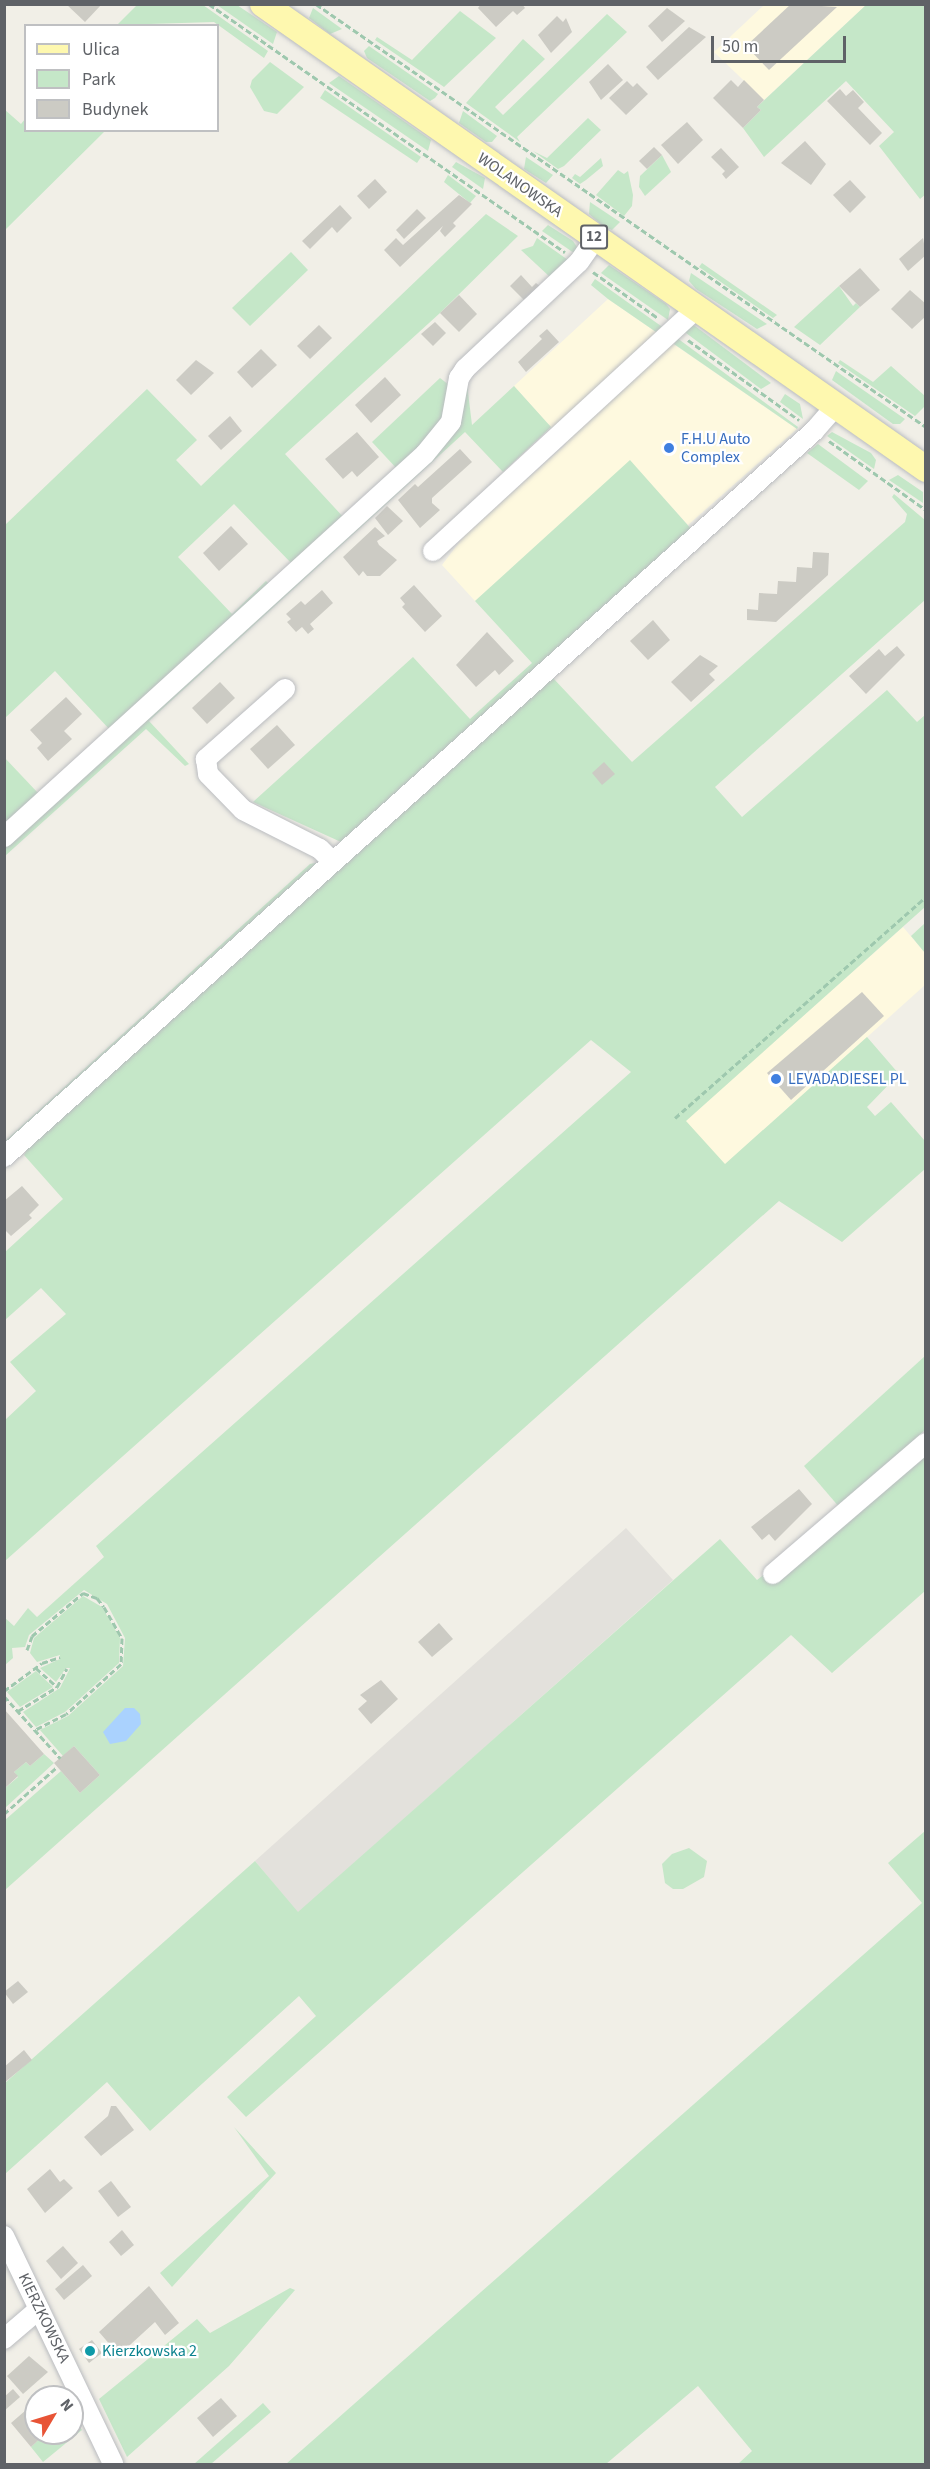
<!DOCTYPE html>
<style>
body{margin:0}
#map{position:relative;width:930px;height:2469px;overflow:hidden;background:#f1efe7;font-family:"Source Sans 3",sans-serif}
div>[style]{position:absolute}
.commercial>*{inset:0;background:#fef9df}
.industrial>*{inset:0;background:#e3e1dc}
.green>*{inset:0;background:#c5e7c8}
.water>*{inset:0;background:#aad2fe}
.building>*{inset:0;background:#cccbc4}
.path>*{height:3px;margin-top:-1.5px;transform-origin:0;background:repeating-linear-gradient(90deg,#9ec8ae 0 6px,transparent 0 9px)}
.roads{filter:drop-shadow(0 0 2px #babcc0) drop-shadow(0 0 2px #babcc0)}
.minor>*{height:20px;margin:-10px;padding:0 10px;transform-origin:10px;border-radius:10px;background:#fff}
.major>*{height:26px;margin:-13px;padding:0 13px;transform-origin:13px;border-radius:13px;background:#fef8af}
.dots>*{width:16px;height:16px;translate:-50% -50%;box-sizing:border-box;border:3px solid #fff;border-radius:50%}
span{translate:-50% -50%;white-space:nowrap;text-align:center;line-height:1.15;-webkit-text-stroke:4.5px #fff;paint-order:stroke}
.shield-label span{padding:2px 4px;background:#fff;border:2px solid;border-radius:4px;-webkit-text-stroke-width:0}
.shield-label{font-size:15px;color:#5f6267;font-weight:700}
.street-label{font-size:16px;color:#5f6267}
.shop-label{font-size:16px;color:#366cbe}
.left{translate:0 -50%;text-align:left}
.culture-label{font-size:16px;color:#0d838f}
.frame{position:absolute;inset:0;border:6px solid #5f6267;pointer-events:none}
.legend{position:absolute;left:24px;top:24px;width:195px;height:108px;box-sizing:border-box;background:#fff;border:2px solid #bfc0c2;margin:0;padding:8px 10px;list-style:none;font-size:18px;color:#5f6267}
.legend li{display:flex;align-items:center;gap:12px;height:30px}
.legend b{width:30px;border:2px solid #bfc0c2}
.north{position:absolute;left:24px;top:2385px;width:60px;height:60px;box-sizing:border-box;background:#fff;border:2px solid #bfc0c2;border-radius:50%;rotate:52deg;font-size:16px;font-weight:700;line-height:24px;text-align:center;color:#5f6267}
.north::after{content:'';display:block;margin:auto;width:21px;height:27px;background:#e85436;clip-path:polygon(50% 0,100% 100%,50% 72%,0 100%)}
.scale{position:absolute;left:711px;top:36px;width:135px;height:27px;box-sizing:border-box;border:3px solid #5f6267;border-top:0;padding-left:8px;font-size:18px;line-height:21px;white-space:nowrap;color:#5f6267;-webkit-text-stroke:4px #fff;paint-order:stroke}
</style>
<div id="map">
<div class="commercial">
<i style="clip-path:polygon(764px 5px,866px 5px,764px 100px,714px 52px)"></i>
<i style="clip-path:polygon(608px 299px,797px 429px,688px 525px,630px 461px,475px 601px,442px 565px,464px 536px,566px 444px,514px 386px)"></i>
<i style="clip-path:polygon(903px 927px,925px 953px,925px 985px,725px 1165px,685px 1121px)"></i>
</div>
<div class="industrial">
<i style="clip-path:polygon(626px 1528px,673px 1580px,298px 1913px,255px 1861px)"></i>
</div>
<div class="green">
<i style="clip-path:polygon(137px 5px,203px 5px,268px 51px,264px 58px,214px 22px,117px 25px)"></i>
<i style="clip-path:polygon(217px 5px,237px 5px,277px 32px,273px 44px)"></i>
<i style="clip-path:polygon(866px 5px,925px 5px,926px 194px,920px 199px,879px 146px,894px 132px,846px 81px,764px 157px,743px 128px,761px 110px,757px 107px)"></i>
<i style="clip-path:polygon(313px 8px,342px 29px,330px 34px,309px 18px)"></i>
<i style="clip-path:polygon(460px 11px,496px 38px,444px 87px,375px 40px,377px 37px,412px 60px)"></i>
<i style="clip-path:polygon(607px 14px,627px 32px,517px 137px,520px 142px,466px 103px,523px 39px,545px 59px,495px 107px,503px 115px)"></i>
<i style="clip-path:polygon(369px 46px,438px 94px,435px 98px,430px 101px,367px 58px,364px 51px)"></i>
<i style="clip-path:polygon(270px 62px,304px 87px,277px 114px,264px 111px,250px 87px,252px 80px)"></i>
<i style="clip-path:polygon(339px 76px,431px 140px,428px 151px,329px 83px)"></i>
<i style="clip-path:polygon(325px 90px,421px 157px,417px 163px,320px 98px)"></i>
<i style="clip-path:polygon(4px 109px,21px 124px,25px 119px,26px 130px,105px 131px,5px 230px)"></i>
<i style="clip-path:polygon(463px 111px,497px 136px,492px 142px,486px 142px,459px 123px)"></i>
<i style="clip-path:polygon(588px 118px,601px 130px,564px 166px,558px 169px,533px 151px,547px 158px)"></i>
<i style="clip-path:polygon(662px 155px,671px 172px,645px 196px,639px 187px,640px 176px)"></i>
<i style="clip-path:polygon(526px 157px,553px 175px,546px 183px,524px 169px)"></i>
<i style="clip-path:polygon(601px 158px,603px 166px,586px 180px,580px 184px,572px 178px,575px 174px,580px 177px)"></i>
<i style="clip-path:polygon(456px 162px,485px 178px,483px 189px,452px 167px)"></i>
<i style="clip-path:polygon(618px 170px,624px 174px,628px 171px,633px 195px,632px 206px,624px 216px,596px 195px)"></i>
<i style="clip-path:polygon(448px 175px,476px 196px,470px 203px,444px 182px)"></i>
<i style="clip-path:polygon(590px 202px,620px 222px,612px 230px,603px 226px,589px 214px)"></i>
<i style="clip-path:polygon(486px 214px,518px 236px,440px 313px,285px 454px,346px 520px,294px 566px,234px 504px,178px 557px,232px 614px,266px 581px,272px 587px,111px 731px,55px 671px,5px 718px,5px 525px,147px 389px,197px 440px,176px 460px,201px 486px)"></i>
<i style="clip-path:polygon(548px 225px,573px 241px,577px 247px,574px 253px,542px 231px)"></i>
<i style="clip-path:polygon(537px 238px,568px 260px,551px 278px,521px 250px,533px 246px)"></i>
<i style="clip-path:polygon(291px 252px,308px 270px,250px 326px,232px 308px)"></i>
<i style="clip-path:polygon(702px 263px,725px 279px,777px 315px,773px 318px,699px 267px)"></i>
<i style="clip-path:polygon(609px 265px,666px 304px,670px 309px,668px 320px,601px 273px)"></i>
<i style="clip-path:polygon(691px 273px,767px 324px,757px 329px,696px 289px,689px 281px)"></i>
<i style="clip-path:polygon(595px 279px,661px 326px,662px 326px,656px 332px,608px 299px,591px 285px)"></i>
<i style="clip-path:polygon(839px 286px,853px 306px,856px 303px,860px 307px,820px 345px,794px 327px)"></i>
<i style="clip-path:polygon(690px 324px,695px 326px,771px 383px,761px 389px,682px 330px)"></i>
<i style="clip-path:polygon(677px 338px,798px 427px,797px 429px,674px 344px)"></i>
<i style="clip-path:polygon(840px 360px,873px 382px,891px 366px,925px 396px,925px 406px,915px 416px,838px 363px)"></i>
<i style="clip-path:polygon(836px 371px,843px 376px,905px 419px,900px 424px,893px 424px,832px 380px)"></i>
<i style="clip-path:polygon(440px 378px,449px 385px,447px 416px,399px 471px,372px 442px)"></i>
<i style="clip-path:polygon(467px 384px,472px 425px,514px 386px,551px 427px,503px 472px,465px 432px,149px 721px,189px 764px,185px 766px,146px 729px,5px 856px,4px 848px,440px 444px)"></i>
<i style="clip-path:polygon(785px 394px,800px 404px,803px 419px,780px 402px)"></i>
<i style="clip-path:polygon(832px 432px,871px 453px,876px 460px,874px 469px,827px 436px)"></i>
<i style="clip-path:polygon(818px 444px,868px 481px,859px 490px,807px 453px)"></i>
<i style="clip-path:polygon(630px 460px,693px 531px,341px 842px,253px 802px,413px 657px,470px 719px,532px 663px,475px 601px)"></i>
<i style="clip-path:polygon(898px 475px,923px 492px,923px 503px,889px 480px)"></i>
<i style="clip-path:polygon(894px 494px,925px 520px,925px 600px,715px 787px,742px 817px,887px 690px,917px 722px,925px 715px,925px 907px,686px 1121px,725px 1164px,867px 1037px,899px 1074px,867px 1107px,875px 1116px,891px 1102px,925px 1141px,925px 1169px,842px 1242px,779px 1201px,5px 1890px,5px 1820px,61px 1771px,80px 1793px,100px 1775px,74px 1746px,63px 1756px,40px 1730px,68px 1716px,123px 1666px,125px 1638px,107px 1604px,84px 1590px,29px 1635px,25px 1647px,12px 1648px,13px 1658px,5px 1665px,4px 1617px,14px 1626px,28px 1608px,37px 1617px,104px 1557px,96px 1546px,631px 1072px,591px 1040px,5px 1561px,5px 1420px,36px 1391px,10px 1362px,66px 1314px,41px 1288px,5px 1320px,5px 1252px,63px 1199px,24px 1155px,30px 1144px,348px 854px,553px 678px,632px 762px,905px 522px,907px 514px,892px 497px)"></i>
<i style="clip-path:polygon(4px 757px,38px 793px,5px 829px)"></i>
<i style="clip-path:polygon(320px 862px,5px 1149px,5px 1141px,310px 864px)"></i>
<i style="clip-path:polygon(925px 923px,925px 953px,911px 936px)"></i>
<i style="clip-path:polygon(925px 1356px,925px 1430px,840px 1508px,804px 1466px)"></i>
<i style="clip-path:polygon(925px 1450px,925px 1591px,832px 1673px,791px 1635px,246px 2117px,227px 2097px,316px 2016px,299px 1996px,150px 2131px,107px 2082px,5px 2174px,5px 2083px,255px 1861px,298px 1912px,720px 1539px,757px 1580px)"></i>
<i style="clip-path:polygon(83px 1596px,102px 1607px,120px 1638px,119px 1663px,65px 1712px,36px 1727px,23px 1712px,60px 1688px,70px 1668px,66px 1668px,56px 1682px,40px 1668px,60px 1659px,60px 1655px,37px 1662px,30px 1653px,34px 1638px)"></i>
<i style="clip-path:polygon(36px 1671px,53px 1687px,20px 1707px,7px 1692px)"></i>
<i style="clip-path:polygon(44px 1754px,54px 1763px,5px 1808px,4px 1789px,18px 1777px,14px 1772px,26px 1762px,30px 1766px)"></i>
<i style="clip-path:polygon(925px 1831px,925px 2464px,738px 2464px,752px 2451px,698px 2386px,606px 2464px,286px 2464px,922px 1903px,888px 1863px)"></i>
<i style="clip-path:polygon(689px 1848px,707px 1861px,704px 1877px,683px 1889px,673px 1889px,665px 1883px,662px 1864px,672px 1854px)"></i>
<i style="clip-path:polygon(234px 2127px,276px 2173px,172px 2287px,160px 2273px,269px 2176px)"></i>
<i style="clip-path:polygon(290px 2288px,295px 2290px,229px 2366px,127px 2457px,99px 2399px,197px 2319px,210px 2333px)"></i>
<i style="clip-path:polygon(263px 2403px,271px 2412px,211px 2464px,194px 2464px)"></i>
<i style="clip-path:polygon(72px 2409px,82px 2430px,43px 2462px,31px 2447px,46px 2433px,72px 2433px)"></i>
</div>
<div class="water">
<i style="clip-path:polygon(125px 1708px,134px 1708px,140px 1714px,141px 1724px,126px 1741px,110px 1744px,103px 1732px)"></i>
</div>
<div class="building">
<i style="clip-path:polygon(66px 4px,102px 4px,85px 22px)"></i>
<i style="clip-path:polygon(481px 4px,522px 4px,525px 8px,517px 15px,513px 11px,496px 27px,478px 8px)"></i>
<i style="clip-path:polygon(791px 4px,837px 7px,769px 70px,746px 46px)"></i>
<i style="clip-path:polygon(667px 8px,685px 21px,662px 42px,648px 26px)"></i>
<i style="clip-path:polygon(557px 16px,563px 22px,566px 18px,572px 32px,551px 53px,538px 35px)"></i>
<i style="clip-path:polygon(689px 27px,706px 37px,658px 80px,646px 67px)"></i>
<i style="clip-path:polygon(608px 64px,623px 80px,601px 100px,589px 82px)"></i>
<i style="clip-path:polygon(731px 80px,738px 87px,744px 80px,764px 100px,757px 107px,761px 110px,743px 128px,713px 98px)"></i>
<i style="clip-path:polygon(627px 81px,633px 87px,637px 83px,648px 94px,626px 115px,609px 98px)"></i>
<i style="clip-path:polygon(840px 89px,846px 96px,853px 90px,864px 102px,858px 108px,882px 133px,870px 145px,827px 101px)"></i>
<i style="clip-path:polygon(687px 122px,703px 140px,678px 164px,661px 145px)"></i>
<i style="clip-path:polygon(805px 141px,826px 164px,811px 185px,781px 163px)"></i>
<i style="clip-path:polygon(654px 147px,662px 155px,647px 169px,639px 161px)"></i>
<i style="clip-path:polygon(721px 148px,739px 167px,726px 179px,722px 174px,725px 171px,711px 157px)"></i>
<i style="clip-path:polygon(375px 179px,387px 192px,369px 209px,357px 196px)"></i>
<i style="clip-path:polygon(850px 180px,866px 197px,850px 213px,833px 195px)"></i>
<i style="clip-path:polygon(459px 195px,472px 204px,453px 223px,456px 226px,445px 237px,440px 231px,443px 226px,400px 267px,384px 250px,396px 238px,403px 245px)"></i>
<i style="clip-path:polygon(340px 205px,352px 218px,337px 233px,332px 227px,310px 249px,302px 241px)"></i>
<i style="clip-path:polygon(417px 209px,426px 218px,404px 239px,396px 230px)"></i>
<i style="clip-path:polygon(923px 238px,926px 255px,908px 271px,899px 259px)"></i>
<i style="clip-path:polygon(860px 268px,880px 290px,860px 307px,839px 286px)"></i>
<i style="clip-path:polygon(521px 275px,532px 287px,536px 283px,541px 287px,525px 301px,510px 286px)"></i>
<i style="clip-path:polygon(910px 290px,926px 304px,926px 316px,912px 329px,891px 309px)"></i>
<i style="clip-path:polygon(459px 295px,477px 314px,459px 332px,440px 313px)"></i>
<i style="clip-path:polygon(435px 322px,446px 333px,433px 346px,421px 334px)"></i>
<i style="clip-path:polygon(319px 325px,332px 338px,310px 359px,297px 346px)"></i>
<i style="clip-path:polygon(547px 329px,559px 342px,526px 372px,518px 362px,542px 339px,539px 336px)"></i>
<i style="clip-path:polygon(261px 349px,277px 365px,252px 388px,237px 372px)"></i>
<i style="clip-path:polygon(196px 360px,214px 373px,191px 395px,176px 380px)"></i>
<i style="clip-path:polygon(385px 377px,401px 395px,371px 423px,355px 405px)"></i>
<i style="clip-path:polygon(230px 416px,242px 431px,221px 450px,208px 436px)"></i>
<i style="clip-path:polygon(357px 432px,379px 457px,357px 477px,352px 471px,343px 479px,325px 459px)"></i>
<i style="clip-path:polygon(460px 449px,472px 462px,432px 498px,432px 503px,440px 510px,420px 528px,398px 500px,415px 484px,418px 487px)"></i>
<i style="clip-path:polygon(387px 506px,403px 521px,388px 535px,375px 518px)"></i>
<i style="clip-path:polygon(231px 526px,248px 544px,219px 571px,203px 553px)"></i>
<i style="clip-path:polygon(375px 527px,385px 536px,377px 541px,379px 545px,397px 560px,380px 576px,367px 576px,363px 571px,359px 576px,343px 557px)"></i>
<i style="clip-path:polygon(813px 552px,829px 553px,828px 575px,776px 622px,747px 620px,747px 609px,758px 610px,759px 593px,777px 594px,778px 581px,796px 582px,797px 567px,812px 568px)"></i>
<i style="clip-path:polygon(414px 585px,442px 616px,425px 632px,402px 607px,405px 604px,400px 598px)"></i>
<i style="clip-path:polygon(322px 590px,333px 603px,310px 624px,314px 629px,308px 634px,302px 627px,296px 632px,287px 622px,291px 619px,286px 614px,301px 601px,305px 605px)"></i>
<i style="clip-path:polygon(653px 620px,670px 640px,648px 660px,630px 641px)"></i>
<i style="clip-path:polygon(487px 632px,514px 661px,499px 675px,495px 670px,476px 687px,456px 665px)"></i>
<i style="clip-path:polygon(897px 646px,905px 655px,866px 694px,849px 676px,879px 649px,885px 656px)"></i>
<i style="clip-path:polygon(700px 655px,718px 666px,709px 674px,715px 680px,691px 702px,671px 682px)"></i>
<i style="clip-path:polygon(220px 682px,235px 698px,207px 724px,192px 708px)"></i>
<i style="clip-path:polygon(66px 697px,82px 714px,64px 731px,72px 739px,48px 761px,37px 748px,42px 743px,30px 730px)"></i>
<i style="clip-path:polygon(277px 725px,295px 745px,268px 769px,250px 749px)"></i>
<i style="clip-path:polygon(604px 762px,615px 774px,602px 785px,592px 773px)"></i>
<i style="clip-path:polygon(862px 992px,884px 1016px,791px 1100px,767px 1073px)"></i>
<i style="clip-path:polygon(22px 1186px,39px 1205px,29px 1215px,32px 1218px,11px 1236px,4px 1229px,4px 1201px)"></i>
<i style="clip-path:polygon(799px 1489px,812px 1504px,775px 1541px,769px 1534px,762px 1540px,751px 1527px)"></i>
<i style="clip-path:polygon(439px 1623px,453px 1639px,432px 1657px,418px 1642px)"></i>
<i style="clip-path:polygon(381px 1680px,398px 1699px,371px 1724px,358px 1709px,367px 1701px,360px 1695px)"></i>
<i style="clip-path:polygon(4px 1709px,44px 1754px,30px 1766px,26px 1762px,14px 1772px,18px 1776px,4px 1789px)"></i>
<i style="clip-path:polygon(74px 1746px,100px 1775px,80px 1793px,54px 1763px)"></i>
<i style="clip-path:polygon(18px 1981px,28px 1992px,13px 2004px,4px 1992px)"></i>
<i style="clip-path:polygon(24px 2050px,32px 2060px,4px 2083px,4px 2067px)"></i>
<i style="clip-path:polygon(111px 2106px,116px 2106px,134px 2130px,101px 2156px,84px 2137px,108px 2116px)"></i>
<i style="clip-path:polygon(50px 2169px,60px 2182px,64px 2179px,73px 2188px,45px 2213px,27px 2189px)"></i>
<i style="clip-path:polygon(111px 2181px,131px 2207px,118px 2217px,98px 2191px)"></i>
<i style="clip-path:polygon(122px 2230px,134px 2245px,121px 2256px,109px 2242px)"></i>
<i style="clip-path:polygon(63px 2246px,78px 2263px,61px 2279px,46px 2261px)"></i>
<i style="clip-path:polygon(83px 2265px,92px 2276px,64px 2300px,55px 2289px)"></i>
<i style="clip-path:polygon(149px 2286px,179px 2323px,165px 2335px,155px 2322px,119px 2355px,99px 2332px)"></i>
<i style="clip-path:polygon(92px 2340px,102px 2353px,89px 2363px,79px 2349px)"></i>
<i style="clip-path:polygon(29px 2356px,48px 2372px,23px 2394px,7px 2376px)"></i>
<i style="clip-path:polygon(13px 2389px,20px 2397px,4px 2411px,4px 2397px)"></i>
<i style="clip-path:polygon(221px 2398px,237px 2416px,213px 2437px,197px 2418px)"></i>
<i style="clip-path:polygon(33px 2404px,36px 2433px,46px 2433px,31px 2447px,11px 2423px)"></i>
</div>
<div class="path">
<i style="left:209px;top:4px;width:434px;rotate:34.9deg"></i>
<i style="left:316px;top:4px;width:742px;rotate:34.74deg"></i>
<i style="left:593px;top:272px;width:80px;rotate:35.3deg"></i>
<i style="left:688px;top:340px;width:137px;rotate:35.8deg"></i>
<i style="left:829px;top:441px;width:119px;rotate:35.4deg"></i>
<i style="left:675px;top:1118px;width:334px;rotate:-41.4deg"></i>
<i style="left:27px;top:1650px;width:15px;rotate:-70deg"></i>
<i style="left:32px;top:1636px;width:67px;rotate:-40.1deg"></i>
<i style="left:83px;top:1593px;width:15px;rotate:20deg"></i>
<i style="left:97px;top:1598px;width:11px;rotate:52deg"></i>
<i style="left:104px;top:1607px;width:36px;rotate:60deg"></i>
<i style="left:122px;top:1638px;width:26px;rotate:92deg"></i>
<i style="left:121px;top:1664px;width:74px;rotate:137.7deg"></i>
<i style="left:66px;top:1714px;width:36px;rotate:153deg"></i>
<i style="left:36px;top:1668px;width:28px;rotate:42deg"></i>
<i style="left:57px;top:1687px;width:21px;rotate:-62deg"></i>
<i style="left:4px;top:1691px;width:47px;rotate:-36.4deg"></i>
<i style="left:42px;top:1663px;width:19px;rotate:-18deg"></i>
<i style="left:4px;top:1696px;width:84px;rotate:47.9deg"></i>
<i style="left:18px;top:1711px;width:46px;rotate:-31.6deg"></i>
<i style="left:4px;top:1814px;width:71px;rotate:-41.6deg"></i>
</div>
<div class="roads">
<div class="minor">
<i style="left:433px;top:551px;width:359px;rotate:-42.6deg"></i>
<i style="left:285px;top:689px;width:106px;rotate:138.5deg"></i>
<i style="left:206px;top:759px;width:15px;rotate:82deg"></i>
<i style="left:208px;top:774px;width:50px;rotate:45.8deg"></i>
<i style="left:243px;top:810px;width:86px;rotate:26.9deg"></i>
<i style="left:320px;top:849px;width:18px;rotate:45deg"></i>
<i style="left:4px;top:837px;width:569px;rotate:-42.29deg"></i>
<i style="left:425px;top:454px;width:41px;rotate:-50.9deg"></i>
<i style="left:451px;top:422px;width:45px;rotate:-79.7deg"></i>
<i style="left:459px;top:378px;width:11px;rotate:-56deg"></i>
<i style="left:465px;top:369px;width:156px;rotate:-43.2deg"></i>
<i style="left:579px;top:262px;width:29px;rotate:-55deg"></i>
<i style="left:4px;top:1157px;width:1088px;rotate:-41.87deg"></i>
<i style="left:814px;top:431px;width:33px;rotate:-49deg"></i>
<i style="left:773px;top:1574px;width:201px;rotate:-40.6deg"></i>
<i style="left:4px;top:2236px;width:253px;rotate:64.4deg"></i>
<i style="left:4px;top:2339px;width:46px;rotate:-40.6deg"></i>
</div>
<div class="major">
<i style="left:263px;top:4px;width:810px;rotate:35.04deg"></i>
</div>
</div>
<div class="dots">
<i style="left:669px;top:448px;background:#3f7fe0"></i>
<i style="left:776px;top:1079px;background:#3f7fe0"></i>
<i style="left:90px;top:2351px;background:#0f9aa8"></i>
</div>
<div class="shield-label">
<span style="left:594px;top:237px">12</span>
</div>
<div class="street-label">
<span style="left:520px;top:185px;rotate:35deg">WOLANOWSKA</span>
<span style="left:44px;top:2318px;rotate:64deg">KIERZKOWSKA</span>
</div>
<div class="shop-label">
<span class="left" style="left:681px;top:448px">F.H.U Auto<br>Complex</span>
<span class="left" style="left:788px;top:1079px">LEVADADIESEL PL</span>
</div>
<div class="culture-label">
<span class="left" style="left:102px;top:2351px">Kierzkowska 2</span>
</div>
<div class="frame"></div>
<ul class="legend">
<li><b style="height:8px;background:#fef8af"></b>Ulica</li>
<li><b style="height:16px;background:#c5e7c8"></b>Park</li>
<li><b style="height:16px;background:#cccbc4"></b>Budynek</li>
</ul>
<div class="north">N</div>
<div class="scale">50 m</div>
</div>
